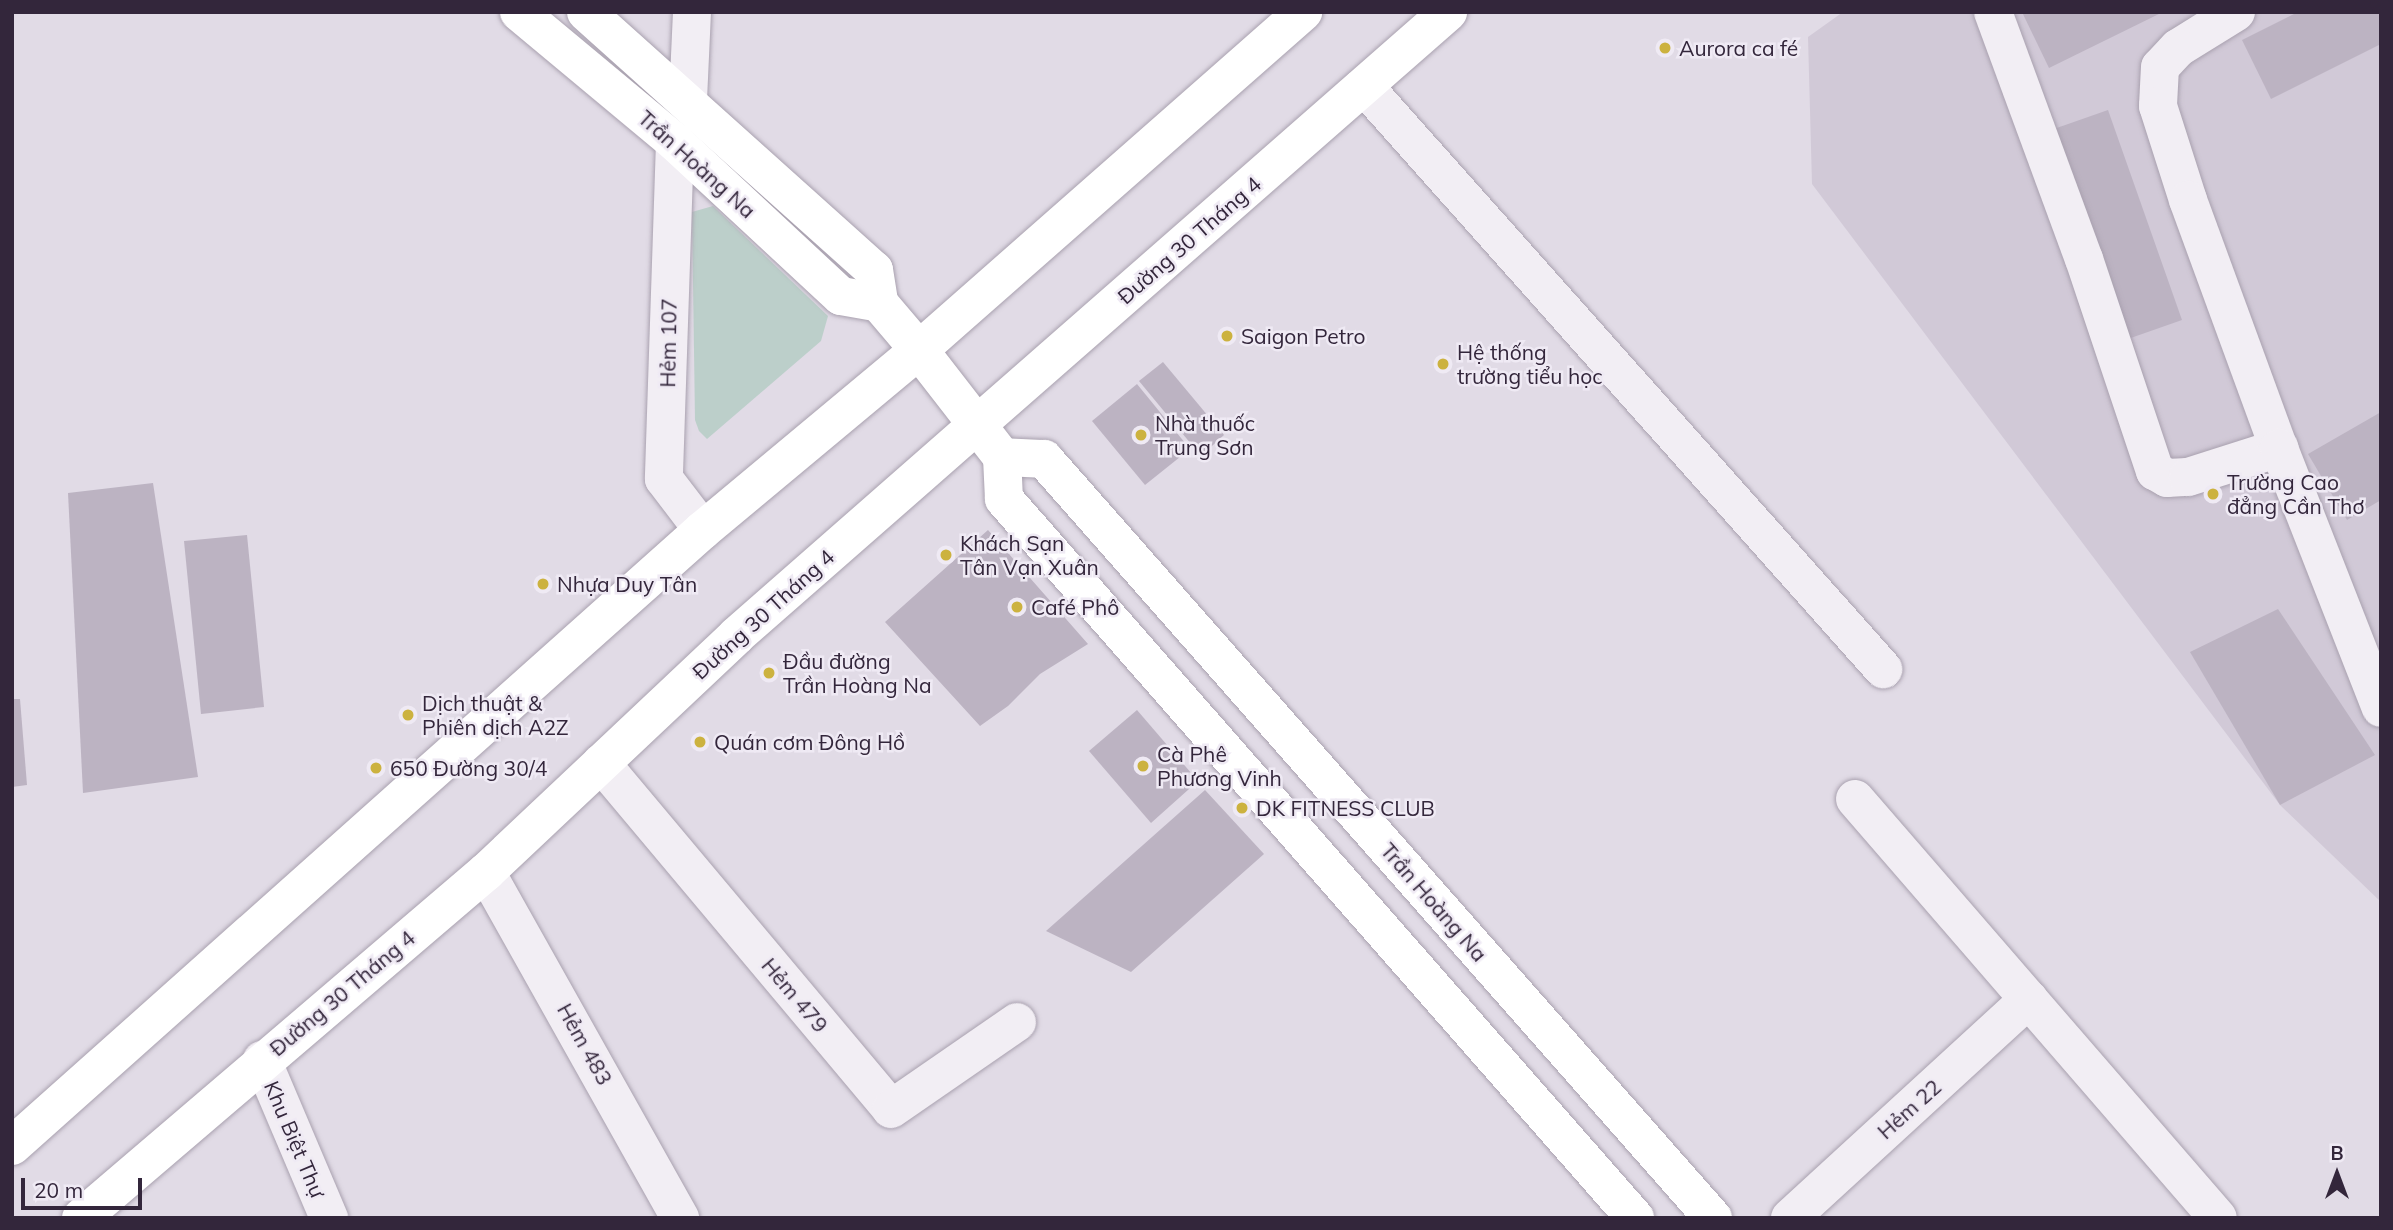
<!DOCTYPE html>
<meta charset="utf-8">
<style>
body{margin:0}
#map{position:relative;width:2393px;height:1230px;overflow:hidden;background:#e1dbe6;font-family:Mulish,sans-serif}
div>[style]{position:absolute}
.built>*{inset:0;background:#d1c9d7}
.green>*{inset:0;background:#bccfca}
.building>*{inset:0;background:#bcb3c2}
.roads{filter:drop-shadow(0 0 2px #a9a1af) drop-shadow(0 0 2px #a9a1af)}
.minor>*{height:38px;margin:-19px;padding:0 19px;transform-origin:19px;border-radius:19px;background:#f2eef4}
.major>*{height:38px;margin:-19px;padding:0 19px;transform-origin:19px;border-radius:19px;background:#fff}
.dots>*{width:19px;height:19px;translate:-50% -50%;box-sizing:border-box;border:4px solid #efeaf4;border-radius:50%}
span{translate:-50% -50%;white-space:nowrap;text-align:center;line-height:1.15;-webkit-text-stroke:5px #efeaf4;paint-order:stroke}
.poi-label{font-size:21px;color:#33263b}
.left{translate:0 -50%;text-align:left}
.street-label{font-size:21px;color:#33263b}
.frame{position:absolute;inset:0;border:14px solid #33263b;pointer-events:none}
.north{position:absolute;left:2302px;top:1139px;width:70px;height:70px;-webkit-text-stroke:5px #efeaf4;paint-order:stroke;rotate:0deg;font-size:19px;font-weight:700;line-height:28px;text-align:center;color:#33263b}
.north::after{content:'';display:block;margin:auto;width:24px;height:32px;background:#33263b;clip-path:polygon(50% 0,100% 100%,50% 72%,0 100%)}
.scale{position:absolute;left:21px;top:1178px;width:121px;height:32px;box-sizing:border-box;border:4px solid #33263b;border-top:0;padding-left:9px;font-size:21px;line-height:24px;white-space:nowrap;color:#33263b;-webkit-text-stroke:5px #efeaf4;paint-order:stroke}
</style>
<div id="map">
<div class="built">
<i style="clip-path:polygon(1843px 12px,2381px 12px,2381px 902px,2280px 805px,1812px 184px,1808px 37px)"></i>
</div>
<div class="green">
<i style="clip-path:polygon(713px 206px,828px 316px,821px 341px,707px 439px,699px 431px,695px 420px,692px 212px)"></i>
</div>
<div class="building">
<i style="clip-path:polygon(2022px 12px,2163px 12px,2049px 68px)"></i>
<i style="clip-path:polygon(2298px 12px,2381px 12px,2381px 44px,2271px 99px,2242px 40px)"></i>
<i style="clip-path:polygon(2108px 110px,2182px 320px,2125px 340px,2051px 130px)"></i>
<i style="clip-path:polygon(1163px 362px,1224px 435px,1201px 456px,1139px 381px)"></i>
<i style="clip-path:polygon(1137px 384px,1190px 449px,1145px 485px,1092px 421px)"></i>
<i style="clip-path:polygon(2381px 412px,2381px 500px,2347px 520px,2308px 454px)"></i>
<i style="clip-path:polygon(153px 483px,198px 777px,83px 793px,68px 493px)"></i>
<i style="clip-path:polygon(988px 530px,1088px 644px,1040px 674px,1008px 706px,980px 726px,885px 622px)"></i>
<i style="clip-path:polygon(247px 535px,264px 707px,201px 714px,184px 541px)"></i>
<i style="clip-path:polygon(2278px 609px,2375px 755px,2280px 805px,2190px 652px)"></i>
<i style="clip-path:polygon(12px 699px,20px 699px,27px 785px,12px 787px)"></i>
<i style="clip-path:polygon(1137px 710px,1198px 781px,1151px 823px,1089px 751px)"></i>
<i style="clip-path:polygon(1205px 790px,1264px 854px,1131px 972px,1046px 931px)"></i>
</div>
<div class="roads">
<div class="minor">
<i style="left:1993px;top:12px;width:263px;rotate:69.8deg"></i>
<i style="left:2084px;top:259px;width:224px;rotate:71.5deg"></i>
<i style="left:2155px;top:471px;width:14px;rotate:30deg"></i>
<i style="left:2167px;top:478px;width:21px;rotate:-3deg"></i>
<i style="left:2188px;top:477px;width:96px;rotate:-17.7deg"></i>
<i style="left:2236px;top:12px;width:68px;rotate:148.2deg"></i>
<i style="left:2178px;top:48px;width:26px;rotate:133deg"></i>
<i style="left:2160px;top:67px;width:39px;rotate:93deg"></i>
<i style="left:2158px;top:106px;width:99px;rotate:72.3deg"></i>
<i style="left:2188px;top:200px;width:264px;rotate:69.9deg"></i>
<i style="left:2279px;top:448px;width:279px;rotate:68.6deg"></i>
<i style="left:1364px;top:86px;width:781px;rotate:48.32deg"></i>
<i style="left:688px;top:100px;width:88px;rotate:-87.4deg"></i>
<i style="left:675px;top:142px;width:337px;rotate:91.9deg"></i>
<i style="left:664px;top:479px;width:64px;rotate:52.6deg"></i>
<i style="left:601px;top:763px;width:451px;rotate:50deg"></i>
<i style="left:891px;top:1109px;width:153px;rotate:-34.6deg"></i>
<i style="left:1855px;top:799px;width:554px;rotate:49.1deg"></i>
<i style="left:486px;top:872px;width:397px;rotate:60.7deg"></i>
<i style="left:262px;top:1060px;width:172px;rotate:67deg"></i>
<i style="left:1790px;top:1218px;width:324px;rotate:-42.5deg"></i>
</div>
<div class="major">
<i style="left:519px;top:12px;width:203px;rotate:39.8deg"></i>
<i style="left:675px;top:142px;width:226px;rotate:42.9deg"></i>
<i style="left:841px;top:296px;width:39px;rotate:10deg"></i>
<i style="left:586px;top:12px;width:387px;rotate:41.9deg"></i>
<i style="left:874px;top:270px;width:33px;rotate:81deg"></i>
<i style="left:879px;top:303px;width:62px;rotate:49.6deg"></i>
<i style="left:919px;top:350px;width:135px;rotate:52.2deg"></i>
<i style="left:1002px;top:457px;width:42px;rotate:87.3deg"></i>
<i style="left:1004px;top:499px;width:957px;rotate:48.73deg"></i>
<i style="left:1002px;top:457px;width:42px;rotate:2.7deg"></i>
<i style="left:1044px;top:459px;width:1012px;rotate:48.61deg"></i>
<i style="left:12px;top:1146px;width:926px;rotate:-41.72deg"></i>
<i style="left:703px;top:530px;width:281px;rotate:-39.8deg"></i>
<i style="left:919px;top:350px;width:512px;rotate:-41.35deg"></i>
<i style="left:81px;top:1218px;width:533px;rotate:-40.51deg"></i>
<i style="left:486px;top:872px;width:344px;rotate:-43.3deg"></i>
<i style="left:736px;top:636px;width:947px;rotate:-41.23deg"></i>
</div>
</div>
<div class="dots">
<i style="left:1665px;top:48px;background:#ccb23f"></i>
<i style="left:1227px;top:336px;background:#ccb23f"></i>
<i style="left:1443px;top:364px;background:#ccb23f"></i>
<i style="left:1141px;top:435px;background:#ccb23f"></i>
<i style="left:2213px;top:494px;background:#ccb23f"></i>
<i style="left:946px;top:555px;background:#ccb23f"></i>
<i style="left:543px;top:584px;background:#ccb23f"></i>
<i style="left:1017px;top:607px;background:#ccb23f"></i>
<i style="left:769px;top:673px;background:#ccb23f"></i>
<i style="left:408px;top:715px;background:#ccb23f"></i>
<i style="left:700px;top:742px;background:#ccb23f"></i>
<i style="left:1143px;top:766px;background:#ccb23f"></i>
<i style="left:376px;top:768px;background:#ccb23f"></i>
<i style="left:1242px;top:808px;background:#ccb23f"></i>
</div>
<div class="poi-label">
<span class="left" style="left:1679px;top:48px">Aurora ca fé</span>
<span class="left" style="left:1241px;top:336px">Saigon Petro</span>
<span class="left" style="left:1457px;top:364px">Hệ thống<br>trường tiểu học</span>
<span class="left" style="left:1155px;top:435px">Nhà thuốc<br>Trung Sơn</span>
<span class="left" style="left:2227px;top:494px">Trường Cao<br>đẳng Cần Thơ</span>
<span class="left" style="left:960px;top:555px">Khách Sạn<br>Tân Vạn Xuân</span>
<span class="left" style="left:557px;top:584px">Nhựa Duy Tân</span>
<span class="left" style="left:1031px;top:607px">Café Phô</span>
<span class="left" style="left:783px;top:673px">Đầu đường<br>Trần Hoàng Na</span>
<span class="left" style="left:422px;top:715px">Dịch thuật &amp;<br>Phiên dịch A2Z</span>
<span class="left" style="left:714px;top:742px">Quán cơm Đông Hồ</span>
<span class="left" style="left:1157px;top:766px">Cà Phê<br>Phương Vinh</span>
<span class="left" style="left:390px;top:768px">650 Đường 30/4</span>
<span class="left" style="left:1256px;top:808px">DK FITNESS CLUB</span>
</div>
<div class="street-label">
<span style="left:697px;top:164px;rotate:42deg">Trần Hoàng Na</span>
<span style="left:1189px;top:240px;rotate:-41deg">Đường 30 Tháng 4</span>
<span style="left:668px;top:343px;rotate:-89deg">Hẻm 107</span>
<span style="left:763px;top:614px;rotate:-42deg">Đường 30 Tháng 4</span>
<span style="left:1434px;top:902px;rotate:49deg">Trần Hoàng Na</span>
<span style="left:342px;top:993px;rotate:-40deg">Đường 30 Tháng 4</span>
<span style="left:795px;top:995px;rotate:50deg">Hẻm 479</span>
<span style="left:585px;top:1044px;rotate:61deg">Hẻm 483</span>
<span style="left:1909px;top:1109px;rotate:-42deg">Hẻm 22</span>
<span style="left:295px;top:1139px;rotate:67deg">Khu Biệt Thự</span>
</div>
<div class="frame"></div>
<div class="north">B</div>
<div class="scale">20 m</div>
</div>
